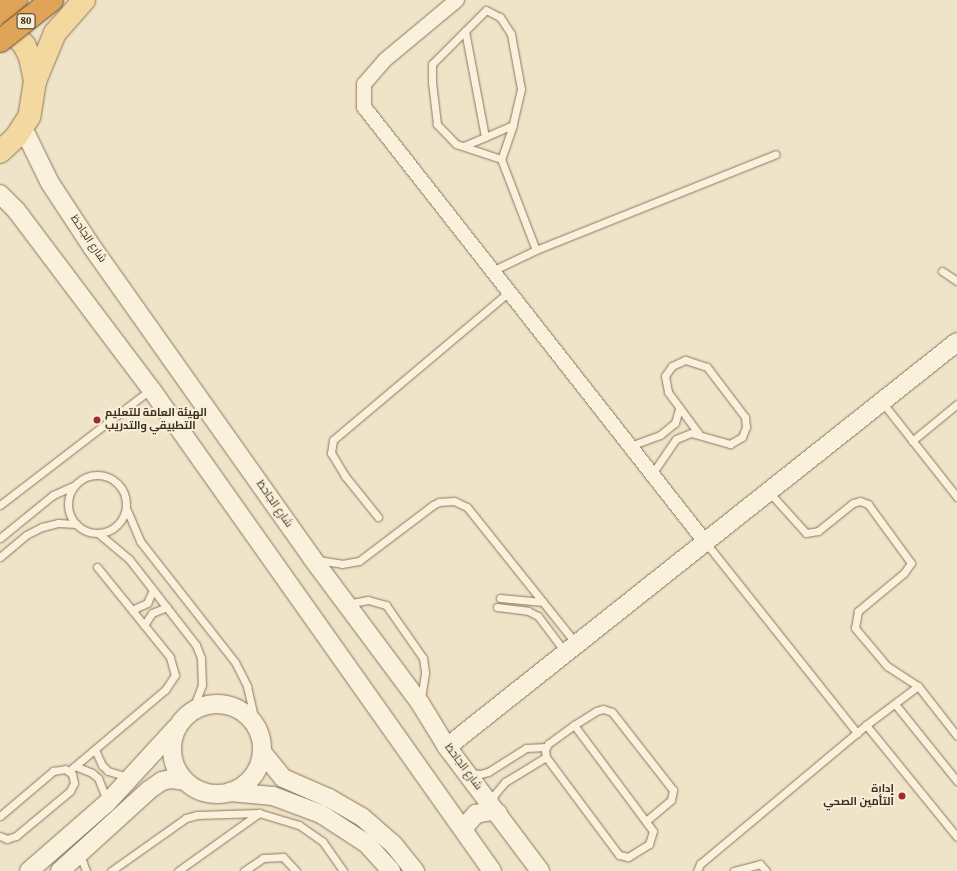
<!DOCTYPE html>
<meta charset="utf-8">
<style>
body{margin:0}
#map{position:relative;width:957px;height:871px;overflow:hidden;background:#f0e4c8;font-family:"Source Serif 4",Cairo,serif}
div>[style]{position:absolute}
.roads{filter:drop-shadow(0 0 1px #8d765c) drop-shadow(0 0 1px #8d765c)}
.service>*{height:7px;margin:-3.5px;padding:0 3.5px;transform-origin:3.5px;border-radius:3.5px;background:#faf1dc}
.service>.ring{margin:-3.5px;padding:0;box-sizing:content-box;background:none;border:7px solid #faf1dc;border-radius:50%}
.minor>*{height:14px;margin:-7px;padding:0 7px;transform-origin:7px;border-radius:7px;background:#faf1dc}
.tertiary>*{height:18px;margin:-9px;padding:0 9px;transform-origin:9px;border-radius:9px;background:#faf1dc}
.tertiary>.ring{margin:-9px;padding:0;box-sizing:content-box;background:none;border:18px solid #faf1dc;border-radius:50%}
.primary>*{height:22px;margin:-11px;padding:0 11px;transform-origin:11px;border-radius:11px;background:#f3d9a0}
.motorway>*{height:22px;margin:-11px;padding:0 11px;transform-origin:11px;border-radius:11px;background:#e0a458}
.bridges{filter:drop-shadow(0 0 1px #5b4430) drop-shadow(0 0 1px #5b4430)}
.motorway-bridge>*{height:22px;margin:-11px;padding:0 11px;transform-origin:11px;border-radius:11px;background:#e0a458}
.dots>*{width:11px;height:11px;translate:-50% -50%;box-sizing:border-box;border:2px solid #f7eed8;border-radius:50%}
span{translate:-50% -50%;white-space:nowrap;text-align:center;line-height:1.15;-webkit-text-stroke:4px #f7eed8;paint-order:stroke}
.shield-label span{padding:1px 3px;background:#f7eed8;border:1px solid;border-radius:3px;-webkit-text-stroke-width:0}
.shield-label{font-size:10px;color:#3d2e20;font-weight:700}
.street-label{font-size:11px;color:#3d2e20}
.poi-label{font-size:11px;color:#3d2e20;font-weight:700}
.left{translate:0 -50%;text-align:left}
.right{translate:-100% -50%;text-align:right}
</style>
<div id="map">
<div class="roads">
<div class="service">
<i style="left:465px;top:31px;width:108px;rotate:79.3deg"></i>
<i style="left:464px;top:146px;width:53px;rotate:-23.2deg"></i>
<i style="left:501px;top:159px;width:47px;rotate:-161.6deg"></i>
<i style="left:456px;top:144px;width:28px;rotate:-134deg"></i>
<i style="left:437px;top:124px;width:42px;rotate:-96.8deg"></i>
<i style="left:432px;top:82px;width:18px;rotate:-90deg"></i>
<i style="left:432px;top:64px;width:76px;rotate:-45deg"></i>
<i style="left:486px;top:10px;width:16px;rotate:27deg"></i>
<i style="left:500px;top:17px;width:20px;rotate:57deg"></i>
<i style="left:511px;top:34px;width:56px;rotate:79.7deg"></i>
<i style="left:521px;top:89px;width:37px;rotate:103deg"></i>
<i style="left:513px;top:125px;width:36px;rotate:109deg"></i>
<i style="left:501px;top:159px;width:97px;rotate:69deg"></i>
<i style="left:494px;top:270px;width:47px;rotate:-25.5deg"></i>
<i style="left:536px;top:250px;width:258px;rotate:-21.8deg"></i>
<i style="left:942px;top:271px;width:18px;rotate:34deg"></i>
<i style="left:882px;top:402px;width:121px;rotate:51.7deg"></i>
<i style="left:912px;top:441px;width:58px;rotate:-39.4deg"></i>
<i style="left:630px;top:446px;width:32px;rotate:-20deg"></i>
<i style="left:660px;top:435px;width:19px;rotate:-39deg"></i>
<i style="left:675px;top:423px;width:15px;rotate:-74deg"></i>
<i style="left:652px;top:474px;width:42px;rotate:-55.6deg"></i>
<i style="left:676px;top:439px;width:16px;rotate:-22deg"></i>
<i style="left:691px;top:433px;width:41px;rotate:15.8deg"></i>
<i style="left:730px;top:444px;width:14px;rotate:-30deg"></i>
<i style="left:742px;top:437px;width:11px;rotate:-68deg"></i>
<i style="left:746px;top:427px;width:10px;rotate:-96deg"></i>
<i style="left:745px;top:417px;width:63px;rotate:-127.2deg"></i>
<i style="left:707px;top:367px;width:23px;rotate:-162deg"></i>
<i style="left:685px;top:360px;width:14px;rotate:155deg"></i>
<i style="left:672px;top:366px;width:12px;rotate:125deg"></i>
<i style="left:665px;top:376px;width:16px;rotate:79deg"></i>
<i style="left:668px;top:392px;width:52px;rotate:53.6deg"></i>
<i class="ring" style="left:68px;top:475px;width:51px;height:51px"></i>
<i style="left:769px;top:492px;width:55px;rotate:47.9deg"></i>
<i style="left:806px;top:533px;width:12px;rotate:-9deg"></i>
<i style="left:818px;top:531px;width:45px;rotate:-38.7deg"></i>
<i style="left:853px;top:503px;width:7px;rotate:-16deg"></i>
<i style="left:860px;top:501px;width:9px;rotate:21deg"></i>
<i style="left:868px;top:504px;width:73px;rotate:53.9deg"></i>
<i style="left:911px;top:563px;width:12px;rotate:125deg"></i>
<i style="left:904px;top:573px;width:60px;rotate:140.4deg"></i>
<i style="left:858px;top:611px;width:17px;rotate:100deg"></i>
<i style="left:855px;top:628px;width:50px;rotate:49.9deg"></i>
<i style="left:887px;top:666px;width:37px;rotate:33deg"></i>
<i style="left:918px;top:686px;width:63px;rotate:52deg"></i>
<i style="left:0;top:505px;width:190px;rotate:-37.5deg"></i>
<i style="left:127px;top:510px;width:34px;rotate:67deg"></i>
<i style="left:140px;top:541px;width:154px;rotate:51.9deg"></i>
<i style="left:235px;top:662px;width:27px;rotate:63deg"></i>
<i style="left:247px;top:686px;width:41px;rotate:77.3deg"></i>
<i style="left:378px;top:517px;width:53px;rotate:-128.8deg"></i>
<i style="left:345px;top:476px;width:27px;rotate:-121deg"></i>
<i style="left:331px;top:453px;width:13px;rotate:-81deg"></i>
<i style="left:333px;top:440px;width:231px;rotate:-40.1deg"></i>
<i style="left:98px;top:533px;width:40px;rotate:40deg"></i>
<i style="left:129px;top:559px;width:109px;rotate:52.1deg"></i>
<i style="left:196px;top:645px;width:14px;rotate:69deg"></i>
<i style="left:201px;top:658px;width:27px;rotate:88deg"></i>
<i style="left:202px;top:685px;width:28px;rotate:111deg"></i>
<i style="left:0;top:538px;width:68px;rotate:-39.1deg"></i>
<i style="left:53px;top:495px;width:24px;rotate:-24deg"></i>
<i style="left:706px;top:543px;width:243px;rotate:51.5deg"></i>
<i style="left:0;top:557px;width:34px;rotate:-40deg"></i>
<i style="left:26px;top:535px;width:18px;rotate:-27deg"></i>
<i style="left:42px;top:527px;width:16px;rotate:-14deg"></i>
<i style="left:58px;top:523px;width:18px;rotate:3deg"></i>
<i style="left:318px;top:560px;width:24px;rotate:9deg"></i>
<i style="left:342px;top:564px;width:17px;rotate:-10deg"></i>
<i style="left:359px;top:561px;width:93px;rotate:-37.1deg"></i>
<i style="left:433px;top:505px;width:7px;rotate:-27deg"></i>
<i style="left:439px;top:502px;width:15px;rotate:-4deg"></i>
<i style="left:454px;top:501px;width:14px;rotate:25deg"></i>
<i style="left:467px;top:507px;width:176px;rotate:51.4deg"></i>
<i style="left:500px;top:598px;width:43px;rotate:5.3deg"></i>
<i style="left:347px;top:604px;width:21px;rotate:-11deg"></i>
<i style="left:368px;top:600px;width:19px;rotate:16deg"></i>
<i style="left:386px;top:605px;width:65px;rotate:55.1deg"></i>
<i style="left:423px;top:658px;width:15px;rotate:82deg"></i>
<i style="left:425px;top:673px;width:26px;rotate:99deg"></i>
<i style="left:497px;top:607px;width:31px;rotate:7deg"></i>
<i style="left:528px;top:611px;width:11px;rotate:27deg"></i>
<i style="left:538px;top:616px;width:45px;rotate:53.1deg"></i>
<i style="left:132px;top:610px;width:17px;rotate:-25deg"></i>
<i style="left:147px;top:603px;width:14px;rotate:-65deg"></i>
<i style="left:144px;top:625px;width:14px;rotate:-56deg"></i>
<i style="left:152px;top:613px;width:16px;rotate:-22deg"></i>
<i style="left:895px;top:704px;width:99px;rotate:51.2deg"></i>
<i style="left:574px;top:725px;width:132px;rotate:53.3deg"></i>
<i style="left:653px;top:831px;width:14px;rotate:107deg"></i>
<i style="left:649px;top:844px;width:25px;rotate:148deg"></i>
<i style="left:628px;top:857px;width:9px;rotate:-167deg"></i>
<i style="left:619px;top:855px;width:122px;rotate:-126.7deg"></i>
<i style="left:546px;top:757px;width:7px;rotate:-98deg"></i>
<i style="left:545px;top:750px;width:7px;rotate:-63deg"></i>
<i style="left:548px;top:744px;width:32px;rotate:-36deg"></i>
<i style="left:574px;top:725px;width:26px;rotate:-32deg"></i>
<i style="left:596px;top:711px;width:7px;rotate:-16deg"></i>
<i style="left:603px;top:709px;width:9px;rotate:18deg"></i>
<i style="left:612px;top:712px;width:99px;rotate:52deg"></i>
<i style="left:673px;top:790px;width:10px;rotate:101deg"></i>
<i style="left:671px;top:800px;width:33px;rotate:140deg"></i>
<i style="left:866px;top:725px;width:144px;rotate:50.9deg"></i>
<i style="left:95px;top:750px;width:17px;rotate:65deg"></i>
<i style="left:102px;top:765px;width:8px;rotate:45deg"></i>
<i style="left:108px;top:771px;width:21px;rotate:17deg"></i>
<i style="left:75px;top:766px;width:18px;rotate:22deg"></i>
<i style="left:92px;top:773px;width:8px;rotate:40deg"></i>
<i style="left:98px;top:778px;width:24px;rotate:68deg"></i>
<i style="left:69px;top:771px;width:126px;rotate:-40.2deg"></i>
<i style="left:165px;top:690px;width:18px;rotate:-56deg"></i>
<i style="left:175px;top:675px;width:19px;rotate:-106deg"></i>
<i style="left:170px;top:657px;width:116px;rotate:-129deg"></i>
<i style="left:470px;top:773px;width:10px;rotate:6deg"></i>
<i style="left:480px;top:774px;width:8px;rotate:-14deg"></i>
<i style="left:488px;top:772px;width:45px;rotate:-32.3deg"></i>
<i style="left:526px;top:748px;width:20px;rotate:-3deg"></i>
<i style="left:492px;top:804px;width:9px;rotate:-77deg"></i>
<i style="left:494px;top:795px;width:17px;rotate:-50deg"></i>
<i style="left:505px;top:782px;width:48px;rotate:-31.4deg"></i>
<i style="left:0;top:816px;width:70px;rotate:-40.3deg"></i>
<i style="left:53px;top:771px;width:12px;rotate:-9deg"></i>
<i style="left:65px;top:769px;width:9px;rotate:36deg"></i>
<i style="left:72px;top:774px;width:9px;rotate:77deg"></i>
<i style="left:74px;top:783px;width:9px;rotate:117deg"></i>
<i style="left:70px;top:791px;width:70px;rotate:140.2deg"></i>
<i style="left:16px;top:836px;width:9px;rotate:162deg"></i>
<i style="left:7px;top:839px;width:8px;rotate:-157deg"></i>
<i style="left:80px;top:855px;width:17px;rotate:69deg"></i>
<i style="left:111px;top:871px;width:92px;rotate:-35.2deg"></i>
<i style="left:186px;top:818px;width:11px;rotate:-15deg"></i>
<i style="left:197px;top:815px;width:62px;rotate:-1.8deg"></i>
<i style="left:259px;top:813px;width:42px;rotate:16.7deg"></i>
<i style="left:299px;top:825px;width:29px;rotate:35deg"></i>
<i style="left:323px;top:842px;width:35px;rotate:55deg"></i>
<i style="left:178px;top:871px;width:100px;rotate:-35.6deg"></i>
<i style="left:244px;top:871px;width:23px;rotate:-34deg"></i>
<i style="left:263px;top:858px;width:20px;rotate:-3deg"></i>
<i style="left:283px;top:857px;width:19px;rotate:47deg"></i>
<i style="left:697px;top:871px;width:8px;rotate:-67deg"></i>
<i style="left:700px;top:864px;width:217px;rotate:-39.9deg"></i>
<i style="left:866px;top:725px;width:65px;rotate:-36.9deg"></i>
<i style="left:734px;top:871px;width:27px;rotate:-15deg"></i>
<i style="left:760px;top:864px;width:9px;rotate:49deg"></i>
</div>
<div class="minor">
<i style="left:457px;top:0;width:94px;rotate:140.2deg"></i>
<i style="left:385px;top:60px;width:32px;rotate:131deg"></i>
<i style="left:364px;top:84px;width:23px;rotate:90deg"></i>
<i style="left:364px;top:107px;width:554px;rotate:51.89deg"></i>
</div>
<div class="tertiary">
<i style="left:23px;top:128px;width:61px;rotate:63.9deg"></i>
<i style="left:50px;top:183px;width:77px;rotate:56.7deg"></i>
<i style="left:92px;top:247px;width:381px;rotate:54.7deg"></i>
<i style="left:312px;top:558px;width:181px;rotate:53.3deg"></i>
<i style="left:420px;top:703px;width:52px;rotate:58.5deg"></i>
<i style="left:447px;top:747px;width:155px;rotate:53.1deg"></i>
<i style="left:0;top:194px;width:23px;rotate:45deg"></i>
<i style="left:16px;top:210px;width:224px;rotate:53deg"></i>
<i style="left:151px;top:389px;width:590px;rotate:54.72deg"></i>
<i class="ring" style="left:172px;top:704px;width:72px;height:72px"></i>
<i style="left:447px;top:747px;width:651px;rotate:-38.45deg"></i>
<i style="left:262px;top:752px;width:33px;rotate:51deg"></i>
<i style="left:283px;top:778px;width:50px;rotate:23.5deg"></i>
<i style="left:329px;top:798px;width:38px;rotate:30deg"></i>
<i style="left:362px;top:817px;width:41px;rotate:41.1deg"></i>
<i style="left:393px;top:844px;width:35px;rotate:51deg"></i>
<i style="left:230px;top:792px;width:43px;rotate:5.3deg"></i>
<i style="left:273px;top:796px;width:51px;rotate:20.6deg"></i>
<i style="left:321px;top:814px;width:55px;rotate:33.1deg"></i>
<i style="left:367px;top:844px;width:36px;rotate:48deg"></i>
<i style="left:465px;top:832px;width:7px;rotate:-82deg"></i>
<i style="left:466px;top:825px;width:15px;rotate:-48deg"></i>
<i style="left:476px;top:814px;width:14px;rotate:-12deg"></i>
<i style="left:490px;top:811px;width:8px;rotate:14deg"></i>
<i style="left:29px;top:871px;width:103px;rotate:-41.1deg"></i>
<i style="left:107px;top:803px;width:102px;rotate:-47.4deg"></i>
<i style="left:60px;top:871px;width:120px;rotate:-42.3deg"></i>
<i style="left:149px;top:790px;width:16px;rotate:-35deg"></i>
<i style="left:162px;top:781px;width:9px;rotate:-13deg"></i>
<i style="left:171px;top:779px;width:14px;rotate:8deg"></i>
</div>
<div class="primary">
<i style="left:0;top:20px;width:35px;rotate:46deg"></i>
<i style="left:24px;top:45px;width:13px;rotate:63deg"></i>
<i style="left:30px;top:57px;width:25px;rotate:78deg"></i>
<i style="left:35px;top:81px;width:36px;rotate:99deg"></i>
<i style="left:29px;top:117px;width:24px;rotate:123deg"></i>
<i style="left:16px;top:137px;width:22px;rotate:137deg"></i>
<i style="left:35px;top:81px;width:52px;rotate:-67.4deg"></i>
<i style="left:55px;top:33px;width:44px;rotate:-48.7deg"></i>
</div>
<div class="motorway">
<i style="left:0;top:13px;width:21px;rotate:-39deg"></i>
</div>
</div>
<div class="bridges">
<div class="motorway-bridge">
<i style="left:0;top:41px;width:66px;rotate:-38.3deg"></i>
</div>
</div>
<div class="dots">
<i style="left:97px;top:420px;background:#9e2a2b"></i>
<i style="left:902px;top:796px;background:#9e2a2b"></i>
</div>
<div class="shield-label">
<span style="left:26px;top:21px">80</span>
</div>
<div class="street-label">
<span style="left:88px;top:239px;rotate:56deg">شارع الجاحظ</span>
<span style="left:274px;top:504px;rotate:55deg">شارع الجاحظ</span>
<span style="left:463px;top:767px;rotate:53deg">شارع الجاحظ</span>
</div>
<div class="poi-label">
<span class="left" style="left:105px;top:420px">الهيئة العامة للتعليم<br>التطبيقي والتدريب</span>
<span class="right" style="left:894px;top:796px">إدارة<br>التأمين الصحي</span>
</div>
</div>
